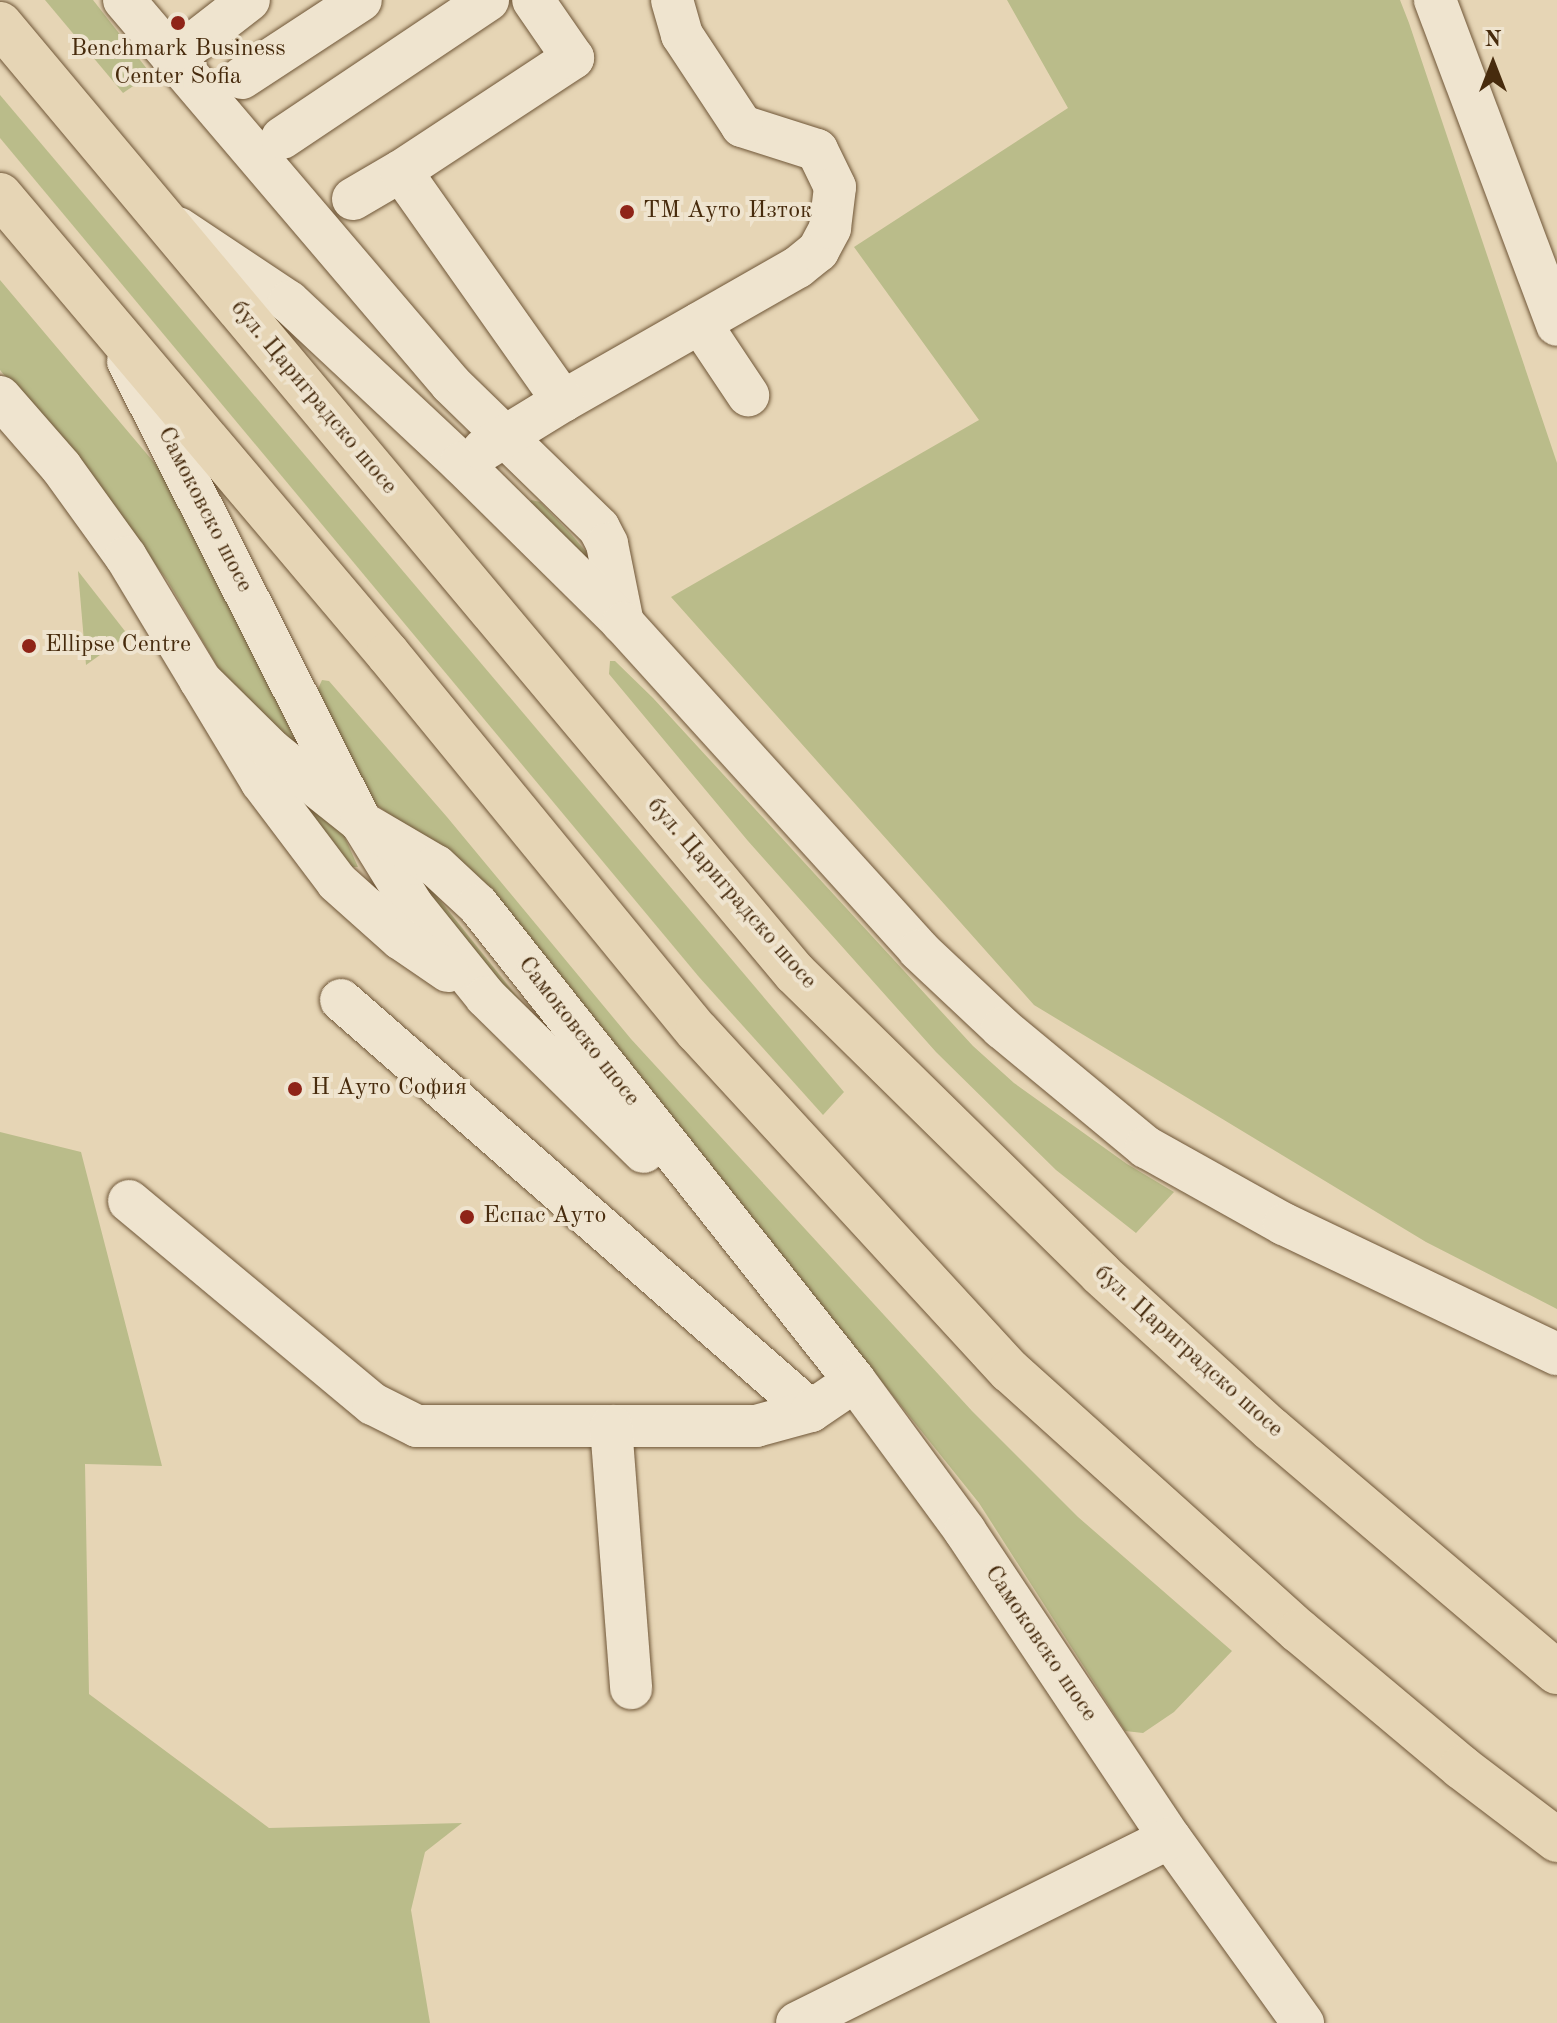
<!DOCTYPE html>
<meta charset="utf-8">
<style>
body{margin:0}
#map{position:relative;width:1557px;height:2023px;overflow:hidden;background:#e6d5b5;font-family:"Old Standard TT",serif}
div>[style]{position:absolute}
.green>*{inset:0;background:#babc8a}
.roads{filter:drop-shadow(0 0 2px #6f5637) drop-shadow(0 0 2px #6f5637)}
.minor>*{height:42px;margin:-21px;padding:0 21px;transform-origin:21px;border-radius:21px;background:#efe4cf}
.highway>*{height:44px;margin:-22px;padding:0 22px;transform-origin:22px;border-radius:22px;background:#e6d5b5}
.dots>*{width:22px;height:22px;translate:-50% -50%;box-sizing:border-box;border:4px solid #efe4cf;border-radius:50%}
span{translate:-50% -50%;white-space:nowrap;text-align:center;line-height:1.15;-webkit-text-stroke:8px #efe4cf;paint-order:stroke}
.poi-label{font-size:24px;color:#472b0d}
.left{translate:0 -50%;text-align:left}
.street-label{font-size:24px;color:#472b0d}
.north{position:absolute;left:1453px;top:24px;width:80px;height:80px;-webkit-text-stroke:6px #efe4cf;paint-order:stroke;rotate:0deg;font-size:22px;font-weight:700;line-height:32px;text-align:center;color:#472b0d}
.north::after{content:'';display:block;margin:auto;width:28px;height:36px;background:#472b0d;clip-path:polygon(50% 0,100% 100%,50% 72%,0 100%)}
</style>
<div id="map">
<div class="green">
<i style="clip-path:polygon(45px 0,93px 0,151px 74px,123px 93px)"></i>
<i style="clip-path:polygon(1007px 0,1400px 0,1409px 23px,1557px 463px,1557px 1309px,1426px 1242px,1034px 1005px,671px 597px,979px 420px,854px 247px,1068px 108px)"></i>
<i style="clip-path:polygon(0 95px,844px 1092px,823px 1115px,699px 977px,0 138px)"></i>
<i style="clip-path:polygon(0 280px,168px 479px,210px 558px,298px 746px,230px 688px,167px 580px,96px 487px,0 370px)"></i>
<i style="clip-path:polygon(531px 500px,540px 502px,571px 534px,587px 553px,583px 561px,528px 504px)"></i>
<i style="clip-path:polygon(78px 571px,128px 635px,86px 665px)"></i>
<i style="clip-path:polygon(610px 661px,615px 661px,653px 698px,973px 1046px,1014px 1083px,1127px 1164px,1174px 1192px,1136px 1233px,1056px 1170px,936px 1052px,748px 841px,609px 674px)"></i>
<i style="clip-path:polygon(322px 680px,329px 681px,447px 817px,631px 1039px,972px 1411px,1078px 1517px,1232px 1651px,1174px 1712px,1143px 1733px,1125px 1731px,979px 1503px,821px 1306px,453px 860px,368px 799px,317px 691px)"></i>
<i style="clip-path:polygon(297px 793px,342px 831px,358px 867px,351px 867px,321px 834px)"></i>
<i style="clip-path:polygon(418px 881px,427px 884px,522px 1003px,534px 1028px)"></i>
<i style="clip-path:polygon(0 1132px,81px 1152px,162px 1466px,85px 1464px,89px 1694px,269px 1828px,462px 1823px,425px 1852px,411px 1910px,430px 2023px,0 2023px)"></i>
</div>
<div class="roads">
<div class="minor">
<i style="left:124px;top:0;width:504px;rotate:49.58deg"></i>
<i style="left:451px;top:384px;width:206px;rotate:44.2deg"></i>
<i style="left:599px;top:528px;width:18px;rotate:63deg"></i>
<i style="left:607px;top:544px;width:81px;rotate:78.6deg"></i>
<i style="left:1435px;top:0;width:347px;rotate:69.4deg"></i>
<i style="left:173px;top:59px;width:96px;rotate:-37.8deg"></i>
<i style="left:242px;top:78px;width:142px;rotate:-33.2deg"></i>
<i style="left:282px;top:138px;width:248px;rotate:-33.8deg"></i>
<i style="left:353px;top:199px;width:56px;rotate:-30.3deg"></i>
<i style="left:178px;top:228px;width:133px;rotate:33.7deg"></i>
<i style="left:289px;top:302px;width:236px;rotate:43.1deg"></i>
<i style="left:461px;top:463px;width:228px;rotate:44.6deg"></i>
<i style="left:623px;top:623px;width:441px;rotate:47.8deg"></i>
<i style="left:919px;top:950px;width:114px;rotate:43.2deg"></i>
<i style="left:1002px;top:1028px;width:187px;rotate:39.6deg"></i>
<i style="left:1146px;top:1147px;width:158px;rotate:29.2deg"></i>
<i style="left:1284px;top:1224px;width:302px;rotate:25.5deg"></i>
<i style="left:700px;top:323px;width:87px;rotate:56.3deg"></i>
<i style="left:128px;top:361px;width:517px;rotate:63.19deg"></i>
<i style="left:361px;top:822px;width:97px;rotate:58.4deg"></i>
<i style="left:412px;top:905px;width:118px;rotate:51.2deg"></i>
<i style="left:486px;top:997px;width:221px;rotate:44.5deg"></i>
<i style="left:0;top:397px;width:93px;rotate:48.9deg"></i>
<i style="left:61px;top:467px;width:111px;rotate:54.2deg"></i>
<i style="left:126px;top:557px;width:262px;rotate:58.9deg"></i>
<i style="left:261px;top:781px;width:126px;rotate:53deg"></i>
<i style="left:337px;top:882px;width:86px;rotate:41.7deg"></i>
<i style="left:401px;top:939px;width:57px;rotate:34.2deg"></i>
<i style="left:563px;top:401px;width:271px;rotate:-29.7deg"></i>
<i style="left:798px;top:267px;width:26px;rotate:-39deg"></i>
<i style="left:818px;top:251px;width:26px;rotate:-62deg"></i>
<i style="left:830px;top:228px;width:41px;rotate:-83deg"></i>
<i style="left:835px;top:187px;width:41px;rotate:-115.9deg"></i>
<i style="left:817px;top:150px;width:79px;rotate:-162.3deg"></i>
<i style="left:742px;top:126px;width:109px;rotate:-123.4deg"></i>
<i style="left:682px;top:35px;width:36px;rotate:-106deg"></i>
<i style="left:483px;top:450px;width:94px;rotate:-31.5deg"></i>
<i style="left:563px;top:401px;width:281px;rotate:-125.2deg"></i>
<i style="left:401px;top:171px;width:206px;rotate:-33.3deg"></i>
<i style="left:573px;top:58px;width:70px;rotate:-124.6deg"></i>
<i style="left:200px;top:680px;width:101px;rotate:44.6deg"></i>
<i style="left:272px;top:751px;width:114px;rotate:38.6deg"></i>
<i style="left:361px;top:822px;width:87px;rotate:30.4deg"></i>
<i style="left:436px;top:866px;width:57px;rotate:42.9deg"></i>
<i style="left:478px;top:905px;width:607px;rotate:51.62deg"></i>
<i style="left:855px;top:1381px;width:186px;rotate:53.7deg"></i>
<i style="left:965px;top:1531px;width:369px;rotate:56.3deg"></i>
<i style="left:1170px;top:1838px;width:228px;rotate:54.3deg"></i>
<i style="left:341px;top:1000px;width:624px;rotate:41.17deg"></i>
<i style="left:129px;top:1201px;width:317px;rotate:39.8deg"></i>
<i style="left:373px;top:1404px;width:49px;rotate:26.6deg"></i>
<i style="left:417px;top:1426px;width:339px"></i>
<i style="left:756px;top:1426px;width:57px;rotate:-15.3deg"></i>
<i style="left:811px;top:1411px;width:53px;rotate:-34.3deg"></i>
<i style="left:611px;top:1426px;width:263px;rotate:85.6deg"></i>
<i style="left:797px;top:2023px;width:416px;rotate:-26.4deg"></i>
</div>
<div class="highway">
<i style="left:0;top:24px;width:1238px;rotate:50.05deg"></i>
<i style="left:795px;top:973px;width:429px;rotate:44.5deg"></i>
<i style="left:1101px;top:1274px;width:230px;rotate:42.4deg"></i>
<i style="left:1271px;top:1429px;width:375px;rotate:40.4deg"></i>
<i style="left:0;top:195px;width:601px;rotate:49.79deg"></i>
<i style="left:388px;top:654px;width:487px;rotate:50.7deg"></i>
<i style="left:697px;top:1031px;width:462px;rotate:47.4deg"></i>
<i style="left:1010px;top:1371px;width:389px;rotate:42deg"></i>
<i style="left:1299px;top:1631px;width:212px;rotate:40deg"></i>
<i style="left:1461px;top:1767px;width:121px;rotate:37.2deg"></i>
</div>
</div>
<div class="dots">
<i style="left:178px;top:23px;background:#8f2418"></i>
<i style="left:627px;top:212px;background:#8f2418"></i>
<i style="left:29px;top:646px;background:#8f2418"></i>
<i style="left:295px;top:1089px;background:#8f2418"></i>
<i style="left:467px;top:1217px;background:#8f2418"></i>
</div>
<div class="poi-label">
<span style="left:178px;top:64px">Benchmark Business<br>Center Sofia</span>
<span class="left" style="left:643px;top:212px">ТМ Ауто Изток</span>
<span class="left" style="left:45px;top:646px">Ellipse Centre</span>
<span class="left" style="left:311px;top:1089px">Н Ауто София</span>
<span class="left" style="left:483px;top:1217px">Еспас Ауто</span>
</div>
<div class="street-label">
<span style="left:313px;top:398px;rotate:50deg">бул. Цариградско шосе</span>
<span style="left:204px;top:510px;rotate:63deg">Самоковско шосе</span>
<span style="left:731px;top:894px;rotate:49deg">бул. Цариградско шосе</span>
<span style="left:578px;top:1032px;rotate:52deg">Самоковско шосе</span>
<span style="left:1188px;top:1352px;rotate:42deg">бул. Цариградско шосе</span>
<span style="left:1040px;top:1644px;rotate:56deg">Самоковско шосе</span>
</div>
<div class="north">N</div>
</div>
